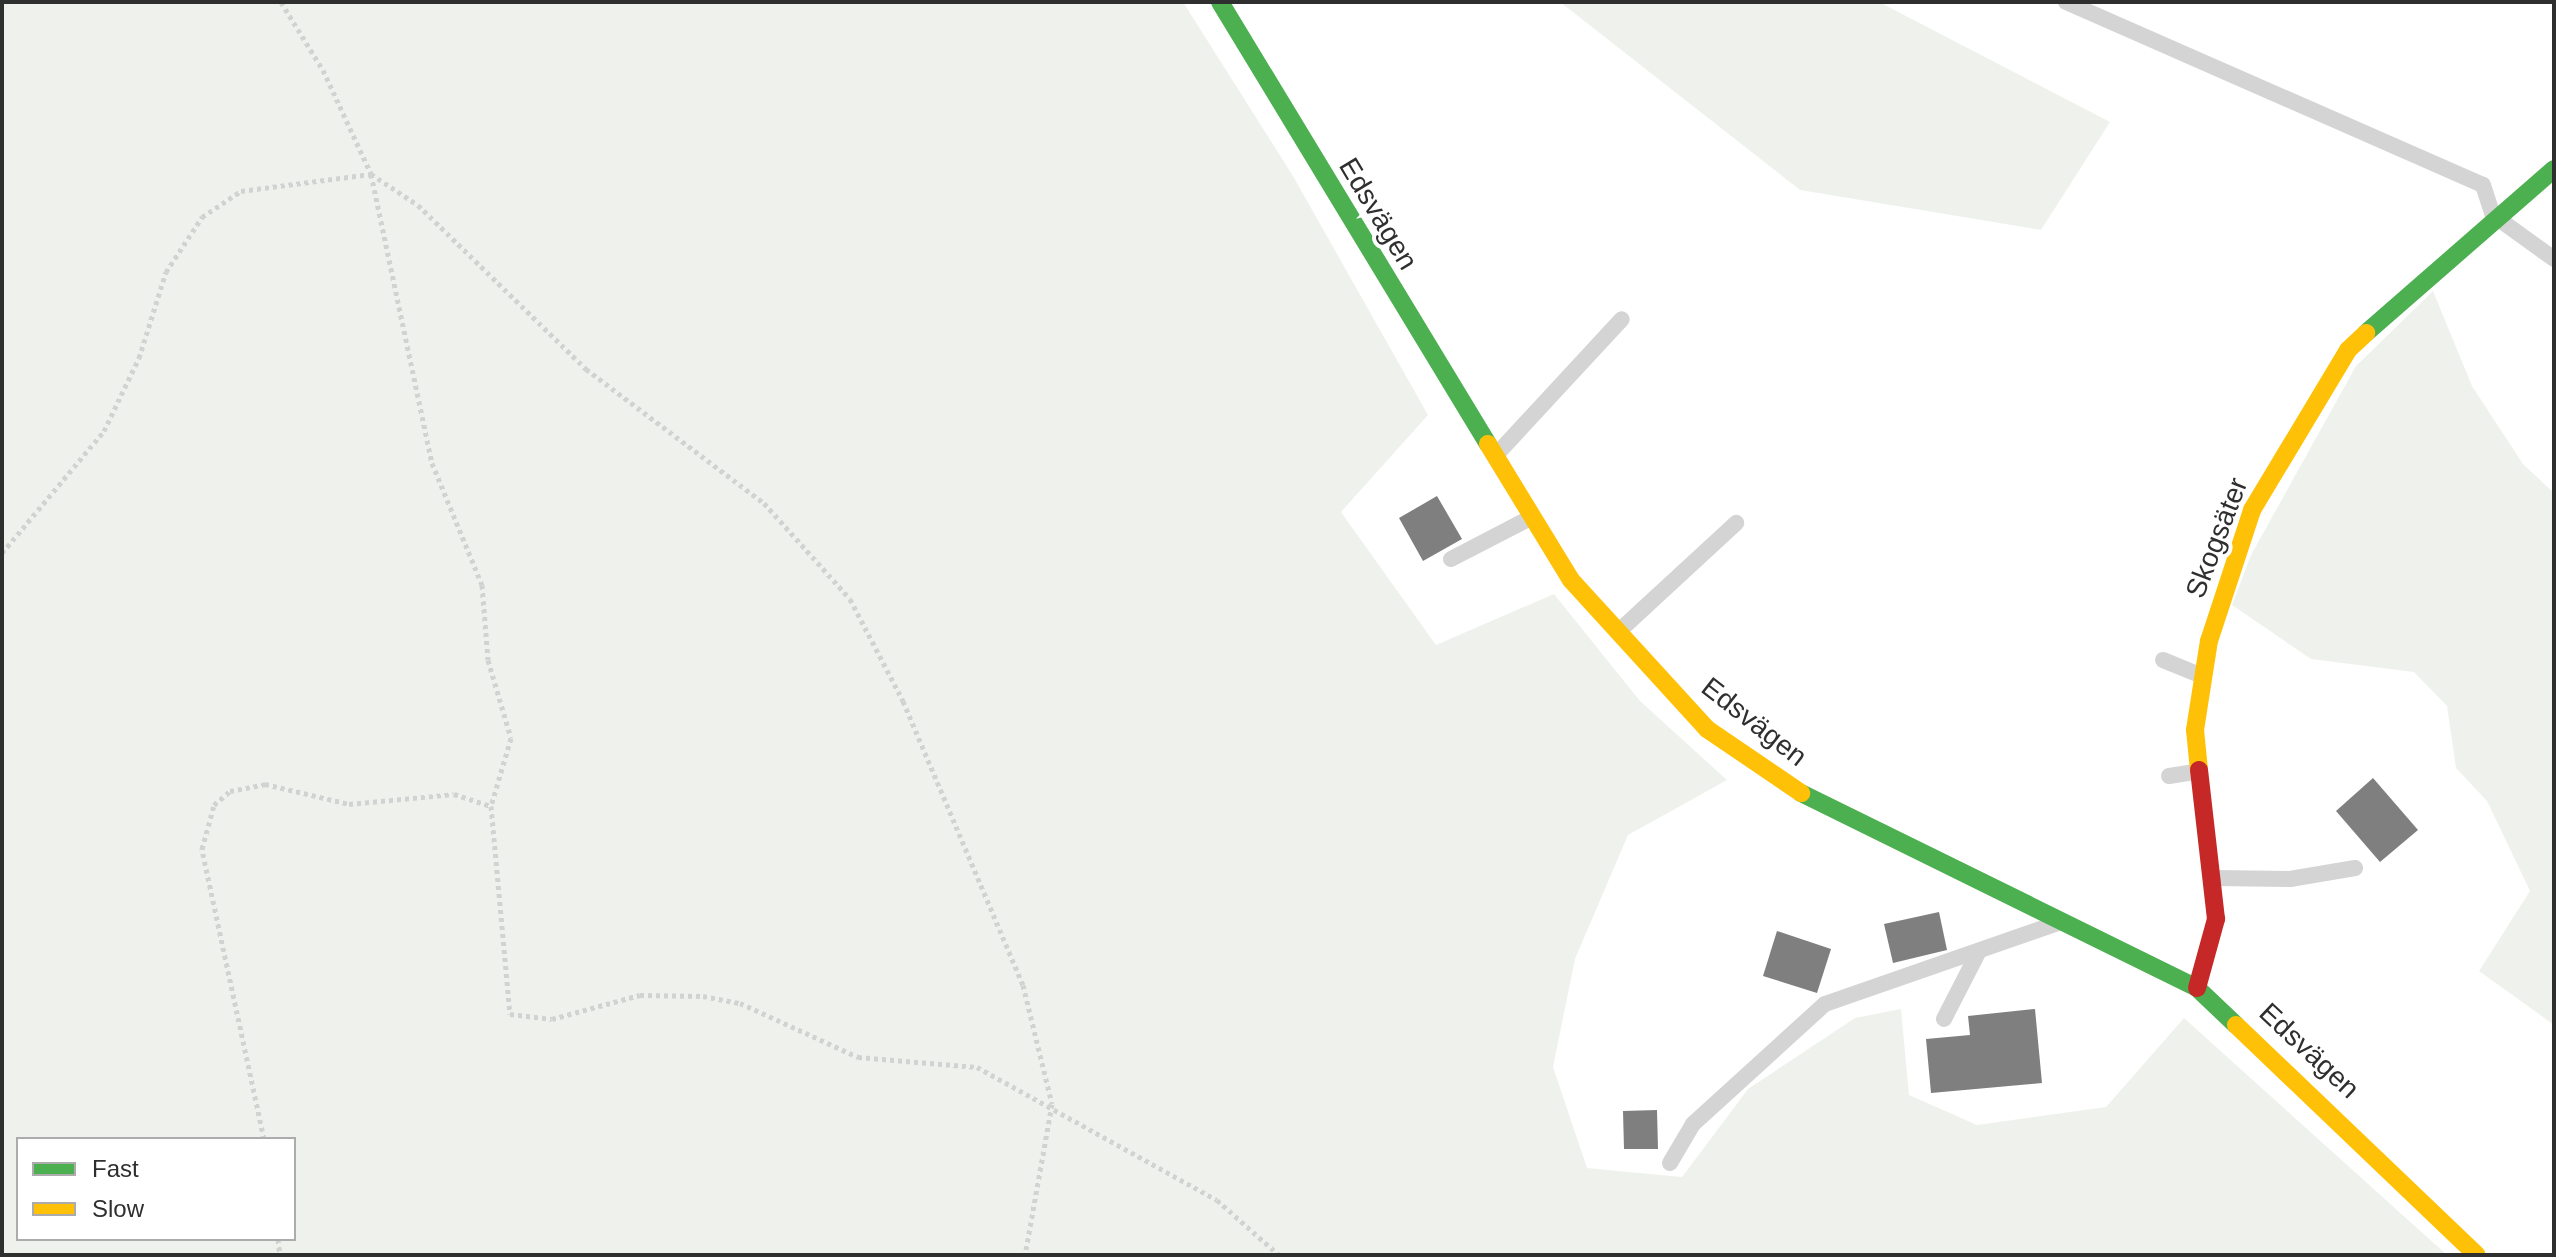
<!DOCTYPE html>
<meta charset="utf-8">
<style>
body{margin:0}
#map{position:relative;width:2556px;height:1257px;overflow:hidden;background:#fff;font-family:Helvetica,sans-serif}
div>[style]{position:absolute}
.green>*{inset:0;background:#eff2ec}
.building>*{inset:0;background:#7f7f7f}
.path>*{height:5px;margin-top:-2.5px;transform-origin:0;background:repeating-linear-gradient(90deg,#d2d2d2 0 4px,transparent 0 8px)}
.lane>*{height:16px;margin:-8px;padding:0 8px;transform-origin:8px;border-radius:8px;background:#d4d4d4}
.fast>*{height:18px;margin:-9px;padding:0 9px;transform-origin:9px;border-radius:9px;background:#4caf50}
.slow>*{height:18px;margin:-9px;padding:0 9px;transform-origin:9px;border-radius:9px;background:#ffc107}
.jam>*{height:18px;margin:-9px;padding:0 9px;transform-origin:9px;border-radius:9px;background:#c62828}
span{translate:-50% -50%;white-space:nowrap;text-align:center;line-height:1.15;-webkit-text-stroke:8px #fff;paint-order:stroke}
.street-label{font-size:28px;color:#2f2f2f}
.frame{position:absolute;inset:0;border:4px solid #2f2f2f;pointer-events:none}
.legend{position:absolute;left:16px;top:1137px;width:280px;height:104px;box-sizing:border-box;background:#fff;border:2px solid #acacac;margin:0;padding:10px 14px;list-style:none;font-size:24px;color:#2f2f2f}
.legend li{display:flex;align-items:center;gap:16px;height:40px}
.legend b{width:40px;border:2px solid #acacac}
</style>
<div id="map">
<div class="green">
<i style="clip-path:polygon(evenodd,2px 2px,1183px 2px,1293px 176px,1428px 415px,1341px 512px,1436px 645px,1554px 594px,1640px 701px,1727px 780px,1628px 835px,1575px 959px,1553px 1067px,1587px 1168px,1682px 1177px,1748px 1089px,1855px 1018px,1901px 1009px,1909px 1095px,1977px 1125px,2106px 1107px,2184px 1018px,2447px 1255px,2px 1255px,2px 2px,18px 1139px,294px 1139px,294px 1239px,18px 1239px,18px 1139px)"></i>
<i style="clip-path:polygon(1560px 2px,1879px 2px,2110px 122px,2041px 230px,1800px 190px)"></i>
<i style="clip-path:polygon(2433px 291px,2472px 386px,2523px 464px,2554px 493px,2554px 1025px,2479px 971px,2530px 891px,2487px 801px,2456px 768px,2447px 706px,2414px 672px,2311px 659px,2232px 605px,2251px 555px,2356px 366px)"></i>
</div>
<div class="building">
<i style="clip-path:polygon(1437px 496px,1462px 539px,1423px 561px,1399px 518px)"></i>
<i style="clip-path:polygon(2373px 778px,2418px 830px,2380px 862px,2336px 811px)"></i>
<i style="clip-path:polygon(1939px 912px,1947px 950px,1893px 963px,1884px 924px)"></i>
<i style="clip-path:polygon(1777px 931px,1831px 949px,1817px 993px,1763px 976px)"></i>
<i style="clip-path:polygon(2035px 1009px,2042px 1083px,1931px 1093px,1926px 1039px,1970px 1035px,1968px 1016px)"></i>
<i style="clip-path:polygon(1657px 1110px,1658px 1149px,1624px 1149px,1623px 1111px)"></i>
</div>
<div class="path">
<i style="left:281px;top:2px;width:80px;rotate:58.3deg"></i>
<i style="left:323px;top:70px;width:115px;rotate:65.2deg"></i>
<i style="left:371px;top:174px;width:295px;rotate:78.1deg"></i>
<i style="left:432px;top:463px;width:132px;rotate:67.7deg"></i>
<i style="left:482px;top:585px;width:75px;rotate:85.4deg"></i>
<i style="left:488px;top:660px;width:81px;rotate:73.6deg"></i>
<i style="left:511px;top:738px;width:71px;rotate:106.4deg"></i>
<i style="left:2px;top:553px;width:159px;rotate:-50.1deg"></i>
<i style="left:104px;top:431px;width:81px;rotate:-64.4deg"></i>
<i style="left:139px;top:358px;width:90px;rotate:-72.6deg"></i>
<i style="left:166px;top:272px;width:66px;rotate:-56.8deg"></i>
<i style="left:202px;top:217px;width:47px;rotate:-33.7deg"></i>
<i style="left:241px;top:191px;width:131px;rotate:-7.5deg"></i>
<i style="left:371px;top:174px;width:56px;rotate:33.4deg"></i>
<i style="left:418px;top:205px;width:235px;rotate:44.3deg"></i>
<i style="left:586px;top:369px;width:223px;rotate:37deg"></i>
<i style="left:764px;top:503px;width:129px;rotate:48.1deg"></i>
<i style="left:850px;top:599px;width:115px;rotate:62.5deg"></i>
<i style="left:903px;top:701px;width:308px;rotate:67.1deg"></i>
<i style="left:1023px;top:985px;width:122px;rotate:76.3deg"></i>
<i style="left:1052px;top:1104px;width:153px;rotate:100.1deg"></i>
<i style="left:264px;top:1139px;width:297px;rotate:-102.1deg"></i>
<i style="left:202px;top:849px;width:46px;rotate:-74.7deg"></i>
<i style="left:214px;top:805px;width:21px;rotate:-41deg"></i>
<i style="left:230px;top:791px;width:36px;rotate:-11deg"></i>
<i style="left:265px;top:784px;width:86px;rotate:13.4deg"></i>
<i style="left:349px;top:804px;width:105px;rotate:-5.4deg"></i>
<i style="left:454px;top:794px;width:39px;rotate:18deg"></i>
<i style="left:491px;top:806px;width:209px;rotate:84.8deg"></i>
<i style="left:510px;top:1014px;width:42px;rotate:6.8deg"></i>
<i style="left:552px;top:1019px;width:91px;rotate:-15.3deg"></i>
<i style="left:640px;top:995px;width:63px;rotate:0.9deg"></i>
<i style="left:703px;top:996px;width:38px;rotate:11deg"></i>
<i style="left:740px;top:1003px;width:130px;rotate:24.6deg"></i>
<i style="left:858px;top:1057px;width:119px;rotate:4.8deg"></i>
<i style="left:977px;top:1067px;width:274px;rotate:29deg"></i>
<i style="left:1217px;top:1200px;width:83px;rotate:41.6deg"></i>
<i style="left:278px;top:1239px;width:16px;rotate:83deg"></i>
</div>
<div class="lane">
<i style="left:2066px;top:2px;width:455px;rotate:23.7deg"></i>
<i style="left:2483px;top:185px;width:32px;rotate:72deg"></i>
<i style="left:2493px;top:215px;width:75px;rotate:35.8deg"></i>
<i style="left:1496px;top:455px;width:185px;rotate:-47.2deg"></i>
<i style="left:1451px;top:559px;width:89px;rotate:-27.4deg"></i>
<i style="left:1618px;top:632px;width:161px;rotate:-42.7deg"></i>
<i style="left:2163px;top:660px;width:42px;rotate:22.3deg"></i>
<i style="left:2169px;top:776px;width:30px;rotate:-9deg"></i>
<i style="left:2214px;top:878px;width:76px;rotate:0.8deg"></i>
<i style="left:2290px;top:879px;width:66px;rotate:-9.6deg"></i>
<i style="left:1944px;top:1019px;width:76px;rotate:-62.8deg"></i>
<i style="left:1670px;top:1163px;width:45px;rotate:-59.5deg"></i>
<i style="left:1693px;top:1124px;width:178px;rotate:-42.3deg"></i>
<i style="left:1825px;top:1004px;width:246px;rotate:-19.2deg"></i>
</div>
<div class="fast">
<i style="left:1220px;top:2px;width:517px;rotate:58.77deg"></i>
<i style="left:2366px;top:333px;width:249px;rotate:-41.1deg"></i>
<i style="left:1801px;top:793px;width:441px;rotate:26.2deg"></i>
<i style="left:2197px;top:988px;width:54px;rotate:43.5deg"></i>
</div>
<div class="slow">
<i style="left:1488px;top:444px;width:159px;rotate:58.6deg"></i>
<i style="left:1571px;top:580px;width:202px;rotate:47.6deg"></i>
<i style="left:1707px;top:729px;width:114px;rotate:34.2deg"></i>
<i style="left:2199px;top:770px;width:40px;rotate:-95.7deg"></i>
<i style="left:2195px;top:730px;width:90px;rotate:-81.1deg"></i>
<i style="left:2209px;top:641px;width:138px;rotate:-71.8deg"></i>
<i style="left:2252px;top:510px;width:187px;rotate:-59deg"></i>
<i style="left:2348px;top:350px;width:25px;rotate:-43deg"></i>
<i style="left:2236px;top:1025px;width:333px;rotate:43.7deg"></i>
</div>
<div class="jam">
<i style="left:2197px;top:988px;width:72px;rotate:-74.6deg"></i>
<i style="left:2216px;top:919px;width:150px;rotate:-96.5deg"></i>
</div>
<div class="street-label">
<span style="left:1378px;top:214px;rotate:59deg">Edsvägen</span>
<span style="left:2217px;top:538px;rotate:-69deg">Skogsäter</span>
<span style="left:1754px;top:722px;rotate:38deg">Edsvägen</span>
<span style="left:2309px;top:1051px;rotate:43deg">Edsvägen</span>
</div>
<div class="frame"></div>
<ul class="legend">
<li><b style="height:10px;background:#4caf50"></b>Fast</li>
<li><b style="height:10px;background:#ffc107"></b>Slow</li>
</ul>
</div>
